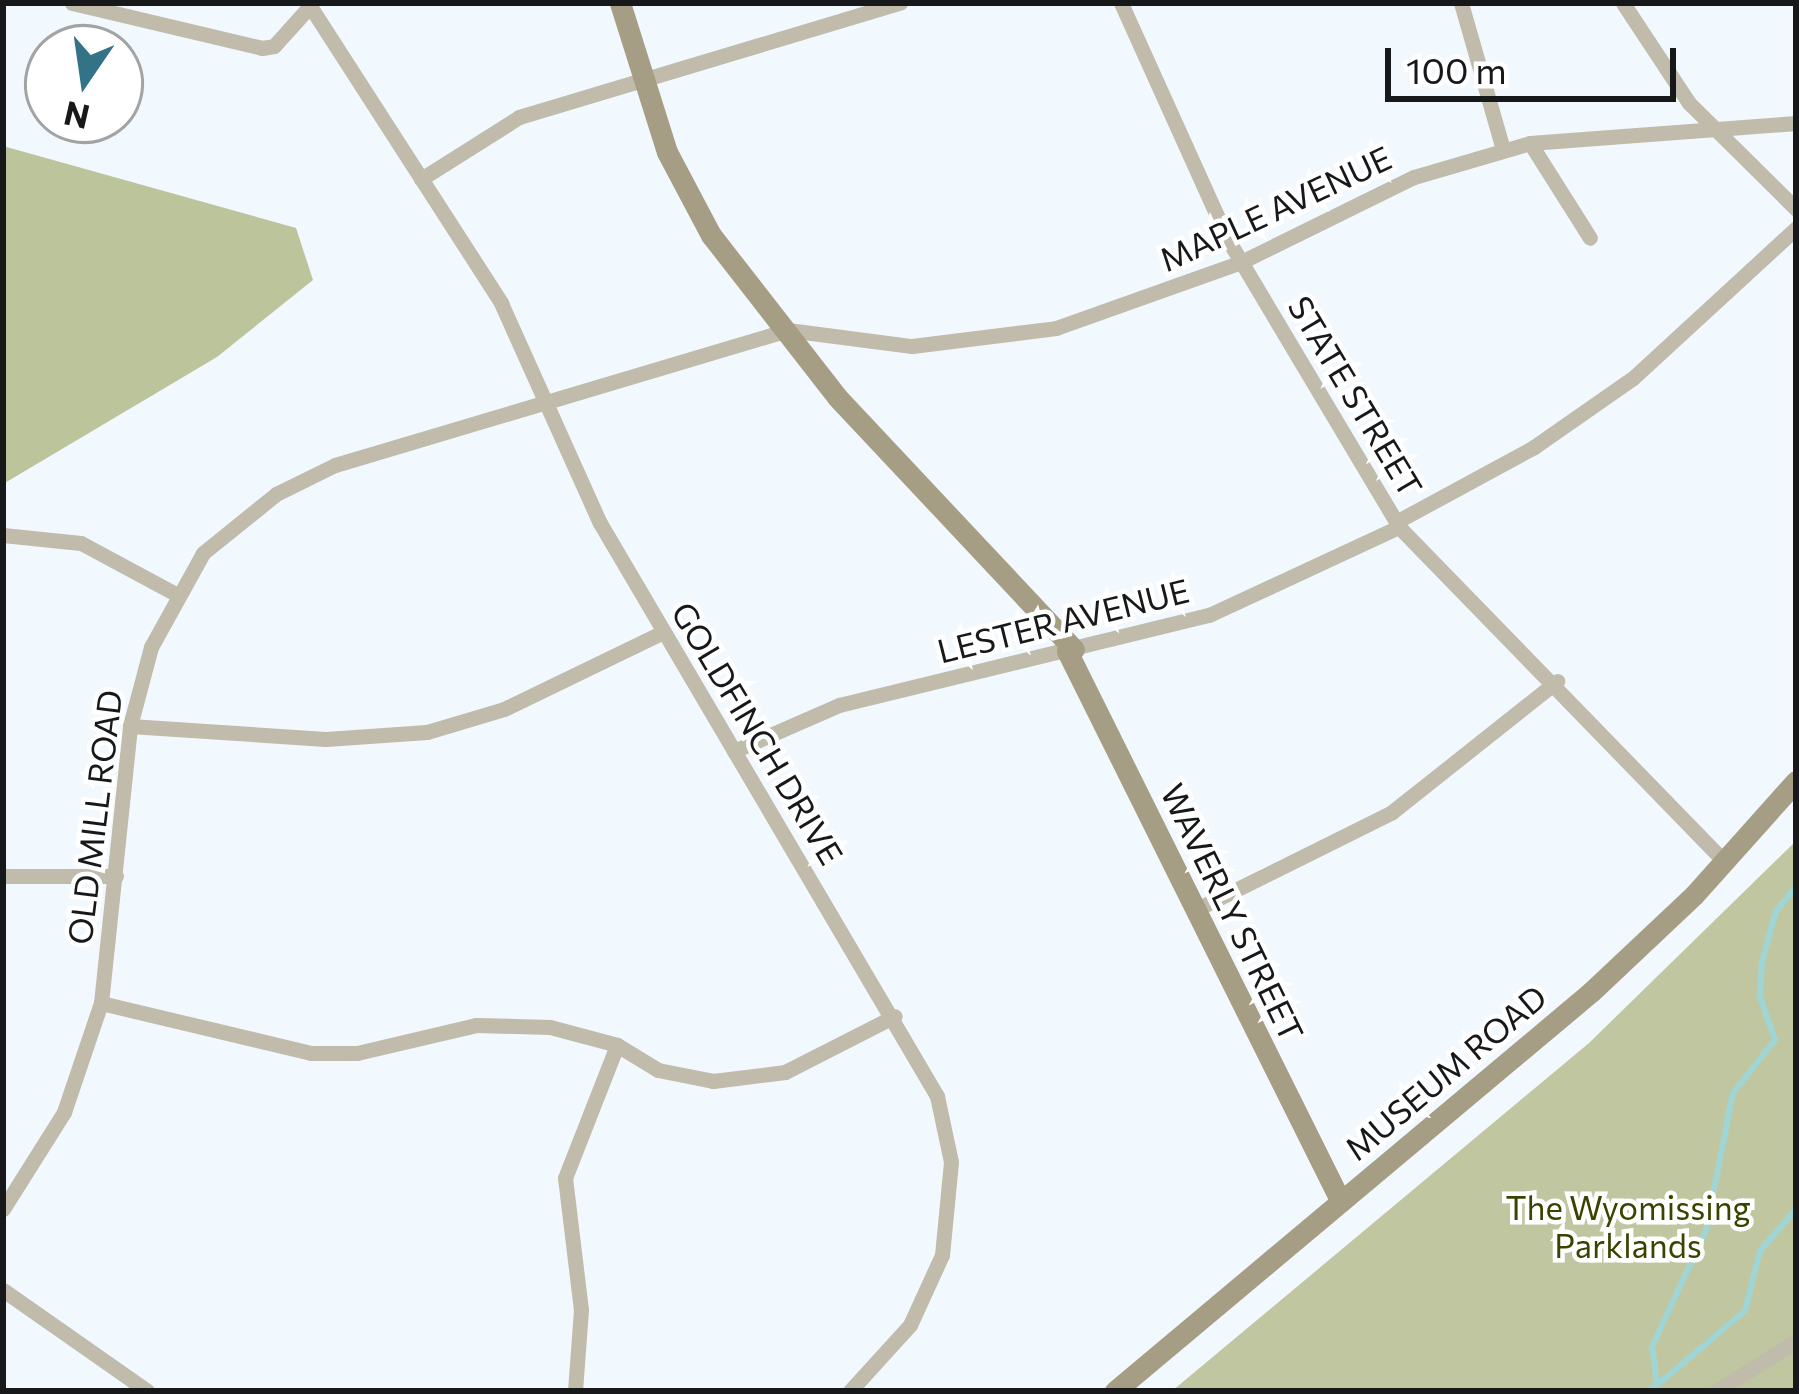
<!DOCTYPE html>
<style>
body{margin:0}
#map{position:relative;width:1799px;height:1394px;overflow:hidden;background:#f1f8fe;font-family:Commissioner,sans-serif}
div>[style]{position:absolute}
.green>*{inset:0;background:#c0c7a0}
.forest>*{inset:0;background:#bcc49c}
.stream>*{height:6px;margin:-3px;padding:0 3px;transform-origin:3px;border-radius:3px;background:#a0d5d5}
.street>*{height:15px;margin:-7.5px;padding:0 7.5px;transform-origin:7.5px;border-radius:7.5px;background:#c0bbaa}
.secondary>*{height:21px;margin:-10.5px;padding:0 10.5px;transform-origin:10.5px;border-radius:10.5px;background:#a59e84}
span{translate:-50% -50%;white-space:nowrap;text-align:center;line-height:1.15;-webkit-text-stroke:9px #fff;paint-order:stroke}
.street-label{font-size:33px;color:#16181a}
.park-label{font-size:33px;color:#3c4300}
.frame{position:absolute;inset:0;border:6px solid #16181a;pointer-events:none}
.north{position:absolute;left:24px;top:24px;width:120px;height:120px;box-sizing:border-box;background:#fff;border:3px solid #a2a3a3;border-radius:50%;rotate:193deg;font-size:33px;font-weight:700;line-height:48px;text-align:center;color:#16181a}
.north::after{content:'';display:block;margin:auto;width:42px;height:54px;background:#337387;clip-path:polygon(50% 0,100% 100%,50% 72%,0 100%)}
.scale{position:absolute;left:1385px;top:48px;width:291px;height:54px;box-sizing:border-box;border:6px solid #16181a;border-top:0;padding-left:15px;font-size:36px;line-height:42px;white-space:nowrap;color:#16181a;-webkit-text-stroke:9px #fff;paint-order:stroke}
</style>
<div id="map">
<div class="green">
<i style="clip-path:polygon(1796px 841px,1796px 1391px,1172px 1391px,1589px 1043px)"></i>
</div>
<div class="forest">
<i style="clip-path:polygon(3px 146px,296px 228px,313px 280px,217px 357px,3px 484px)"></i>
</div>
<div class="stream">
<i style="left:1657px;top:1385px;width:115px;rotate:-40.1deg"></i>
<i style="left:1745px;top:1311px;width:62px;rotate:-76deg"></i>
<i style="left:1760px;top:1251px;width:55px;rotate:-49.4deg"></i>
<i style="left:1649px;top:1391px;width:10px;rotate:-37deg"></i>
<i style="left:1657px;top:1385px;width:38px;rotate:-97deg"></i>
<i style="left:1652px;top:1347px;width:129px;rotate:-65.2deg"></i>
<i style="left:1706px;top:1230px;width:140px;rotate:-78.9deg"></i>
<i style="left:1733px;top:1093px;width:68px;rotate:-51.6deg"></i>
<i style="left:1775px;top:1040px;width:46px;rotate:-109.2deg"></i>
<i style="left:1760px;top:997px;width:35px;rotate:-87deg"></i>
<i style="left:1762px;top:962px;width:53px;rotate:-74.6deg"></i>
<i style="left:1776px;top:911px;width:31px;rotate:-50deg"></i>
</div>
<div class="street">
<i style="left:72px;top:3px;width:195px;rotate:13.3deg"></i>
<i style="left:262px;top:48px;width:12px;rotate:-9deg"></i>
<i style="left:274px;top:46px;width:54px;rotate:-48deg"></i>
<i style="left:308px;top:3px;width:357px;rotate:57.2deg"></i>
<i style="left:501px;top:303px;width:241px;rotate:65.8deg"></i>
<i style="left:600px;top:523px;width:665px;rotate:59.54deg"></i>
<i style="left:937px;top:1096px;width:67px;rotate:78deg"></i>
<i style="left:951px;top:1162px;width:93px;rotate:95.5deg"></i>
<i style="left:942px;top:1255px;width:77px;rotate:114.6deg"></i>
<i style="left:910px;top:1325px;width:89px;rotate:132.3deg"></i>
<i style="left:1121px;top:3px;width:258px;rotate:65.7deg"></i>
<i style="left:1227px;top:238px;width:336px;rotate:59.2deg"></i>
<i style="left:1399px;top:527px;width:469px;rotate:45.8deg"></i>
<i style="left:1461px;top:3px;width:152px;rotate:74deg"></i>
<i style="left:1623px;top:3px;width:120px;rotate:56.6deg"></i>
<i style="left:1689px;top:103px;width:151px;rotate:44.7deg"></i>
<i style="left:1530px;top:143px;width:267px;rotate:-4.3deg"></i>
<i style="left:421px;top:179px;width:116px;rotate:-32.3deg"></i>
<i style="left:519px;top:117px;width:398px;rotate:-16.7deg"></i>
<i style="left:1396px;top:522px;width:157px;rotate:-28.5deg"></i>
<i style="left:1534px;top:447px;width:121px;rotate:-34.9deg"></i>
<i style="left:1633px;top:378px;width:222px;rotate:-42.6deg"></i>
<i style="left:3px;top:535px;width:78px;rotate:5.9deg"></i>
<i style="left:81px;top:543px;width:106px;rotate:28.3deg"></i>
<i style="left:130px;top:726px;width:196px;rotate:3.8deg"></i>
<i style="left:326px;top:739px;width:101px;rotate:-4deg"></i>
<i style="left:427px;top:732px;width:80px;rotate:-16.6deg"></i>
<i style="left:504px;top:709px;width:174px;rotate:-25.8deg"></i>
<i style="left:734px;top:751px;width:115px;rotate:-23.7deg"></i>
<i style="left:839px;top:705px;width:381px;rotate:-13.7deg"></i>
<i style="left:1209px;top:615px;width:209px;rotate:-24.9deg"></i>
<i style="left:3px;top:876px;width:113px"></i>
<i style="left:1195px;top:910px;width:220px;rotate:-26.4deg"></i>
<i style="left:1392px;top:812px;width:211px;rotate:-38.4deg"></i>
<i style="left:101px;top:1003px;width:216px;rotate:13.4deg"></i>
<i style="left:311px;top:1053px;width:46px"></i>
<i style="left:357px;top:1053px;width:122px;rotate:-13.2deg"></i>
<i style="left:476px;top:1025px;width:74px;rotate:1.5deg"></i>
<i style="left:550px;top:1027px;width:69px;rotate:15deg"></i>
<i style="left:617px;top:1045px;width:48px;rotate:31.4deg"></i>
<i style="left:658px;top:1070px;width:56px;rotate:11.3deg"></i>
<i style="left:713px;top:1081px;width:73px;rotate:-7.1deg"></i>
<i style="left:785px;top:1072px;width:123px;rotate:-27deg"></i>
<i style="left:3px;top:1209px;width:115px;rotate:-57.8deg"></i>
<i style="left:64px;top:1112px;width:115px;rotate:-71.3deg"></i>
<i style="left:101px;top:1003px;width:279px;rotate:-84deg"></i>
<i style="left:130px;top:726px;width:82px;rotate:-75.1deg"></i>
<i style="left:151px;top:647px;width:107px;rotate:-61deg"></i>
<i style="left:203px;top:553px;width:94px;rotate:-38.9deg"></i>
<i style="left:276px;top:494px;width:66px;rotate:-26.2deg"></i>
<i style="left:335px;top:465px;width:473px;rotate:-16.6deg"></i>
<i style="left:788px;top:330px;width:125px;rotate:7.4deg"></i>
<i style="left:912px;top:346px;width:145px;rotate:-7.1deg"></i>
<i style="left:1056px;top:328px;width:196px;rotate:-19.6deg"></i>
<i style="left:1241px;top:262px;width:193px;rotate:-26.2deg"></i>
<i style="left:1414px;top:177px;width:121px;rotate:-16.3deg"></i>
<i style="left:1530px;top:143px;width:112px;rotate:57.7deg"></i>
<i style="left:3px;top:1290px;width:176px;rotate:35deg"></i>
<i style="left:575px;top:1391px;width:81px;rotate:-85.8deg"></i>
<i style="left:581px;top:1310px;width:133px;rotate:-96.9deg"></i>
<i style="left:565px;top:1178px;width:143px;rotate:-68.6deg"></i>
<i style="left:1716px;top:1391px;width:94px;rotate:-32deg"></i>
</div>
<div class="secondary">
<i style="left:620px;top:3px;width:156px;rotate:72.5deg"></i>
<i style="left:667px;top:152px;width:94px;rotate:62.1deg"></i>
<i style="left:711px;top:235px;width:205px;rotate:52.1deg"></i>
<i style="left:837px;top:397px;width:346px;rotate:46.8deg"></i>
<i style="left:1067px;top:651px;width:615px;rotate:63.56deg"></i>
<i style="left:1115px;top:1391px;width:621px;rotate:-39.97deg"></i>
<i style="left:1591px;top:992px;width:141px;rotate:-43.3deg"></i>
<i style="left:1694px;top:895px;width:153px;rotate:-48.2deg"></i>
</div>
<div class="street-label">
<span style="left:1275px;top:208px;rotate:-25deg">MAPLE AVENUE</span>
<span style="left:1356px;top:396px;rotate:59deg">STATE STREET</span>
<span style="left:1063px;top:620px;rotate:-14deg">LESTER AVENUE</span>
<span style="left:758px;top:733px;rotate:59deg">GOLDFINCH DRIVE</span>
<span style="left:94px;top:817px;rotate:-83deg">OLD MILL ROAD</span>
<span style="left:1233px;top:912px;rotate:64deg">WAVERLY STREET</span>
<span style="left:1445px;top:1072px;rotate:-40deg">MUSEUM ROAD</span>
</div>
<div class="park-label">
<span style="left:1628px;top:1226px">The Wyomissing<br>Parklands</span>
</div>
<div class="frame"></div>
<div class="north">N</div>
<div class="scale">100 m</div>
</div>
